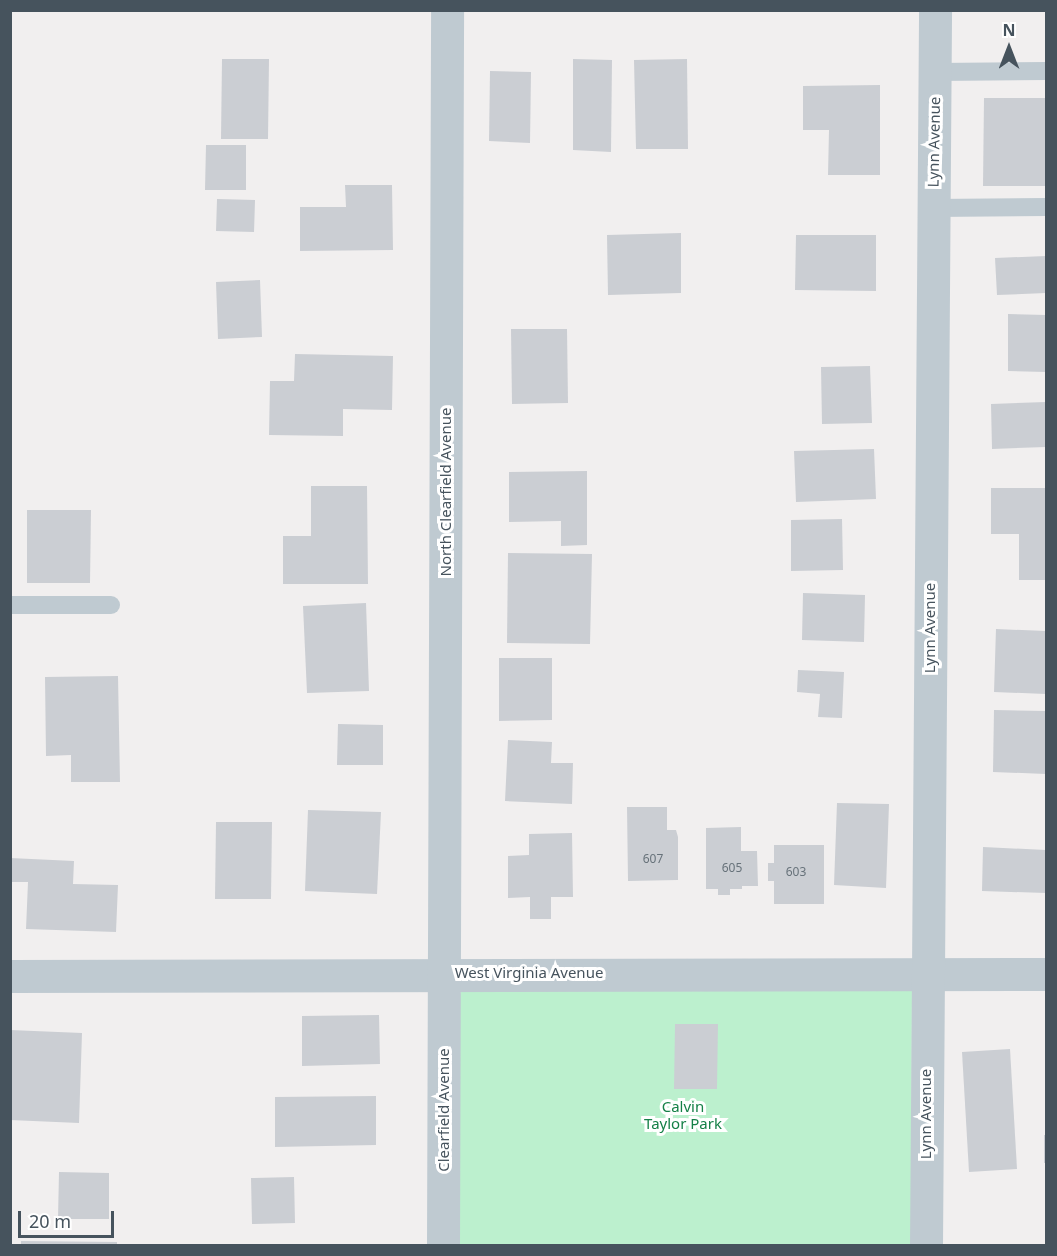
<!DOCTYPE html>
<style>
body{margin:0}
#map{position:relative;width:1057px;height:1256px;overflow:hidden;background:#f1efef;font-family:"Noto Sans",sans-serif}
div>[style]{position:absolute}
.green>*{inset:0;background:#bcf0ce}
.building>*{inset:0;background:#cbced3}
.service>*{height:18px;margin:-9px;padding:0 9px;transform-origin:9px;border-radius:9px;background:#bfcad1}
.minor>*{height:33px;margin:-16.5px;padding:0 16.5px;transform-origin:16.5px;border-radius:16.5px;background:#bfcad1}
span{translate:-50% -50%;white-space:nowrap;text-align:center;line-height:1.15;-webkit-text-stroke:6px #fff;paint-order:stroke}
.number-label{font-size:12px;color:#67727a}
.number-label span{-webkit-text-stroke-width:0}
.street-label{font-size:15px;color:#46535d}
.park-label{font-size:15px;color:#158047}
.frame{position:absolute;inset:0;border:12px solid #46535d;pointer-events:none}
.north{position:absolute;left:979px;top:18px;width:60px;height:60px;-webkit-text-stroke:4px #fff;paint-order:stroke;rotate:0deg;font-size:16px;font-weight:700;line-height:24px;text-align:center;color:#46535d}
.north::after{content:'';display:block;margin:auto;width:21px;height:27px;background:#46535d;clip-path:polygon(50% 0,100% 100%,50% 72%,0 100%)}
.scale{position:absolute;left:18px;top:1211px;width:96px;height:27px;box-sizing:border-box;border:3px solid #46535d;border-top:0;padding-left:8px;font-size:18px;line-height:21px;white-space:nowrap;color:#46535d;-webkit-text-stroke:4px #fff;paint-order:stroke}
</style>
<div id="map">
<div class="green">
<i style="clip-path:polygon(476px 984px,912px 985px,911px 1245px,455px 1245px,454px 1008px,461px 992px)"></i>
</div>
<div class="building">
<i style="clip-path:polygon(222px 59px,269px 59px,268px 139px,221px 139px)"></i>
<i style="clip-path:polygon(573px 59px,612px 60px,611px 152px,573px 150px)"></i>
<i style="clip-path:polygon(687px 59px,688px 149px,636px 149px,634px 60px)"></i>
<i style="clip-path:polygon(490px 71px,531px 72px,530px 143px,489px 141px)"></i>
<i style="clip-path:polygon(880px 85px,880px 175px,828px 175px,829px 130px,803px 130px,803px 86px)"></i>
<i style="clip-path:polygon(984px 98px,1046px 98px,1046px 186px,983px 186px)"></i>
<i style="clip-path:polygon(206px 145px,246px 145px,246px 190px,205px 190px)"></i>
<i style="clip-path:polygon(345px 185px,392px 185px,393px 250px,300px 251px,300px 207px,346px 207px)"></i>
<i style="clip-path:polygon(217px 199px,255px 200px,254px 232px,216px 231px)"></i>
<i style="clip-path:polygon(681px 233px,681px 293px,608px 295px,607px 235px)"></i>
<i style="clip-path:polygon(796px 235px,876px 235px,876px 291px,795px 290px)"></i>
<i style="clip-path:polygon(1046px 256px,1046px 293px,997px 295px,995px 258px)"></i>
<i style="clip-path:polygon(260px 280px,262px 337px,218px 339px,216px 282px)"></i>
<i style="clip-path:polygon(1008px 314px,1046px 315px,1046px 372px,1008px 371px)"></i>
<i style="clip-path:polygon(511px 329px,567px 329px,568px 403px,512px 404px)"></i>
<i style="clip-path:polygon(295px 354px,393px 356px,392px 410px,343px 409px,343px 436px,269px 435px,270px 381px,294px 381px)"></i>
<i style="clip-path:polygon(870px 366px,872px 423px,822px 424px,821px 367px)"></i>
<i style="clip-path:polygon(1046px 402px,1046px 447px,992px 449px,991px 404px)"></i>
<i style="clip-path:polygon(874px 449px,876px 499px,796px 502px,794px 451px)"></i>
<i style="clip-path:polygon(587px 471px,587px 545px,561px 546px,561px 521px,509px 522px,509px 472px)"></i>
<i style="clip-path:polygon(311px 486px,367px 486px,368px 584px,283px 584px,283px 536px,311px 536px)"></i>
<i style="clip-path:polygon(991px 488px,1046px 488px,1046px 580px,1019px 580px,1019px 534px,991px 534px)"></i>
<i style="clip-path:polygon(27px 510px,91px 510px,90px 583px,27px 583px)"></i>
<i style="clip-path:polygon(842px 519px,843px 570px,791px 571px,791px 520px)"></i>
<i style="clip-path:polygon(508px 553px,592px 554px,590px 644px,507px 643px)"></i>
<i style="clip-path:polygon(803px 593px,865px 595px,864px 642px,802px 640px)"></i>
<i style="clip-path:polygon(366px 603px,369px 691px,307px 693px,303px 606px)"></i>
<i style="clip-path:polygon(996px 629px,1046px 631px,1046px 694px,994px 692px)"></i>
<i style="clip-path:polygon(499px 658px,552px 658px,552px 720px,499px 721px)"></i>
<i style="clip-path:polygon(798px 670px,844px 672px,842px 718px,818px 717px,820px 694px,797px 692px)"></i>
<i style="clip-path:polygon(118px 676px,120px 782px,71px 782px,71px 755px,46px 756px,45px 677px)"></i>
<i style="clip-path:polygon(994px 710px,1046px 711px,1046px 774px,993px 772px)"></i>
<i style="clip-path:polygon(338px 724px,383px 725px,383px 765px,337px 765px)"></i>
<i style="clip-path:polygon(508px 740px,552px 742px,551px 763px,573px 763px,572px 804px,505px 801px)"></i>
<i style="clip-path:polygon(837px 803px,889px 804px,886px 888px,834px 885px)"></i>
<i style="clip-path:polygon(627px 807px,667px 807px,667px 830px,676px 830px,678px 837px,678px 880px,628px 881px)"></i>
<i style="clip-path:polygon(308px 810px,381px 812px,377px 894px,305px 891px)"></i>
<i style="clip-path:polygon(216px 822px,272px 822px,271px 899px,215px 899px)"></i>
<i style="clip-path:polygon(741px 827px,741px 851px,757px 851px,758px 886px,742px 886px,742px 889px,730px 889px,730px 895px,718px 895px,718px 889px,706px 889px,706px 828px)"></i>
<i style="clip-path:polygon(572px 833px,573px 897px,551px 897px,551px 919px,530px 919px,530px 897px,508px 898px,508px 856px,529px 855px,529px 834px)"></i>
<i style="clip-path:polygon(774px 845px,824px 845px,824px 904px,774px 904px,774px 881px,768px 881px,768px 863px,774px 863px)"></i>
<i style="clip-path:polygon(983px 847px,1046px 850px,1046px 893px,982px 891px)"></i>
<i style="clip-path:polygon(10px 858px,74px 861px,73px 884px,118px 885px,116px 932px,26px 929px,28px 882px,10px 882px)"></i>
<i style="clip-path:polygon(379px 1015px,380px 1064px,302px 1066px,302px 1016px)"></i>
<i style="clip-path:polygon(675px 1024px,718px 1024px,717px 1089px,674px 1089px)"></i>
<i style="clip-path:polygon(10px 1030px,82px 1033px,79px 1123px,10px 1120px)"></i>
<i style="clip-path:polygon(1010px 1049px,1017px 1169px,969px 1172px,962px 1052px)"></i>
<i style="clip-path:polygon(376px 1096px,376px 1145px,275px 1147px,275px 1097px)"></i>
<i style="clip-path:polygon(1044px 1135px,1046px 1135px,1046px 1163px,1044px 1163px)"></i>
<i style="clip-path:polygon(59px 1172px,109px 1173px,109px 1219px,58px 1219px)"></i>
<i style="clip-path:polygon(294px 1177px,295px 1223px,252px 1224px,251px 1178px)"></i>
<i style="clip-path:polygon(21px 1241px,117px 1242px,117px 1246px,21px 1246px)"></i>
</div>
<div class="service">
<i style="left:935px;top:72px;width:111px;rotate:-0.5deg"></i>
<i style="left:933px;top:208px;width:113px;rotate:-0.5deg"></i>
<i style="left:10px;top:605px;width:101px"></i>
</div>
<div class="minor">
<i style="left:10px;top:976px;width:1036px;rotate:-0.11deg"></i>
<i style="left:443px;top:1246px;width:1236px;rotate:-89.81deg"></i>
<i style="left:926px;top:1246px;width:1236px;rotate:-89.58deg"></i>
</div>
<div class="number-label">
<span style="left:653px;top:859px">607</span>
<span style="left:732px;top:868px">605</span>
<span style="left:796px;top:872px">603</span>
</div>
<div class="street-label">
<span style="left:934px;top:142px;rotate:-89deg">Lynn Avenue</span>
<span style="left:446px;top:492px;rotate:-90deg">North Clearfield Avenue</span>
<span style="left:930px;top:628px;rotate:-90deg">Lynn Avenue</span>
<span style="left:529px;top:973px">West Virginia Avenue</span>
<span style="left:444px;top:1110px;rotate:-90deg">Clearfield Avenue</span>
<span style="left:926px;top:1114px;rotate:-90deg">Lynn Avenue</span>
</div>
<div class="park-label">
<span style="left:683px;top:1115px">Calvin<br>Taylor Park</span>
</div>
<div class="frame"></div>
<div class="north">N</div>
<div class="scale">20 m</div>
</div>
